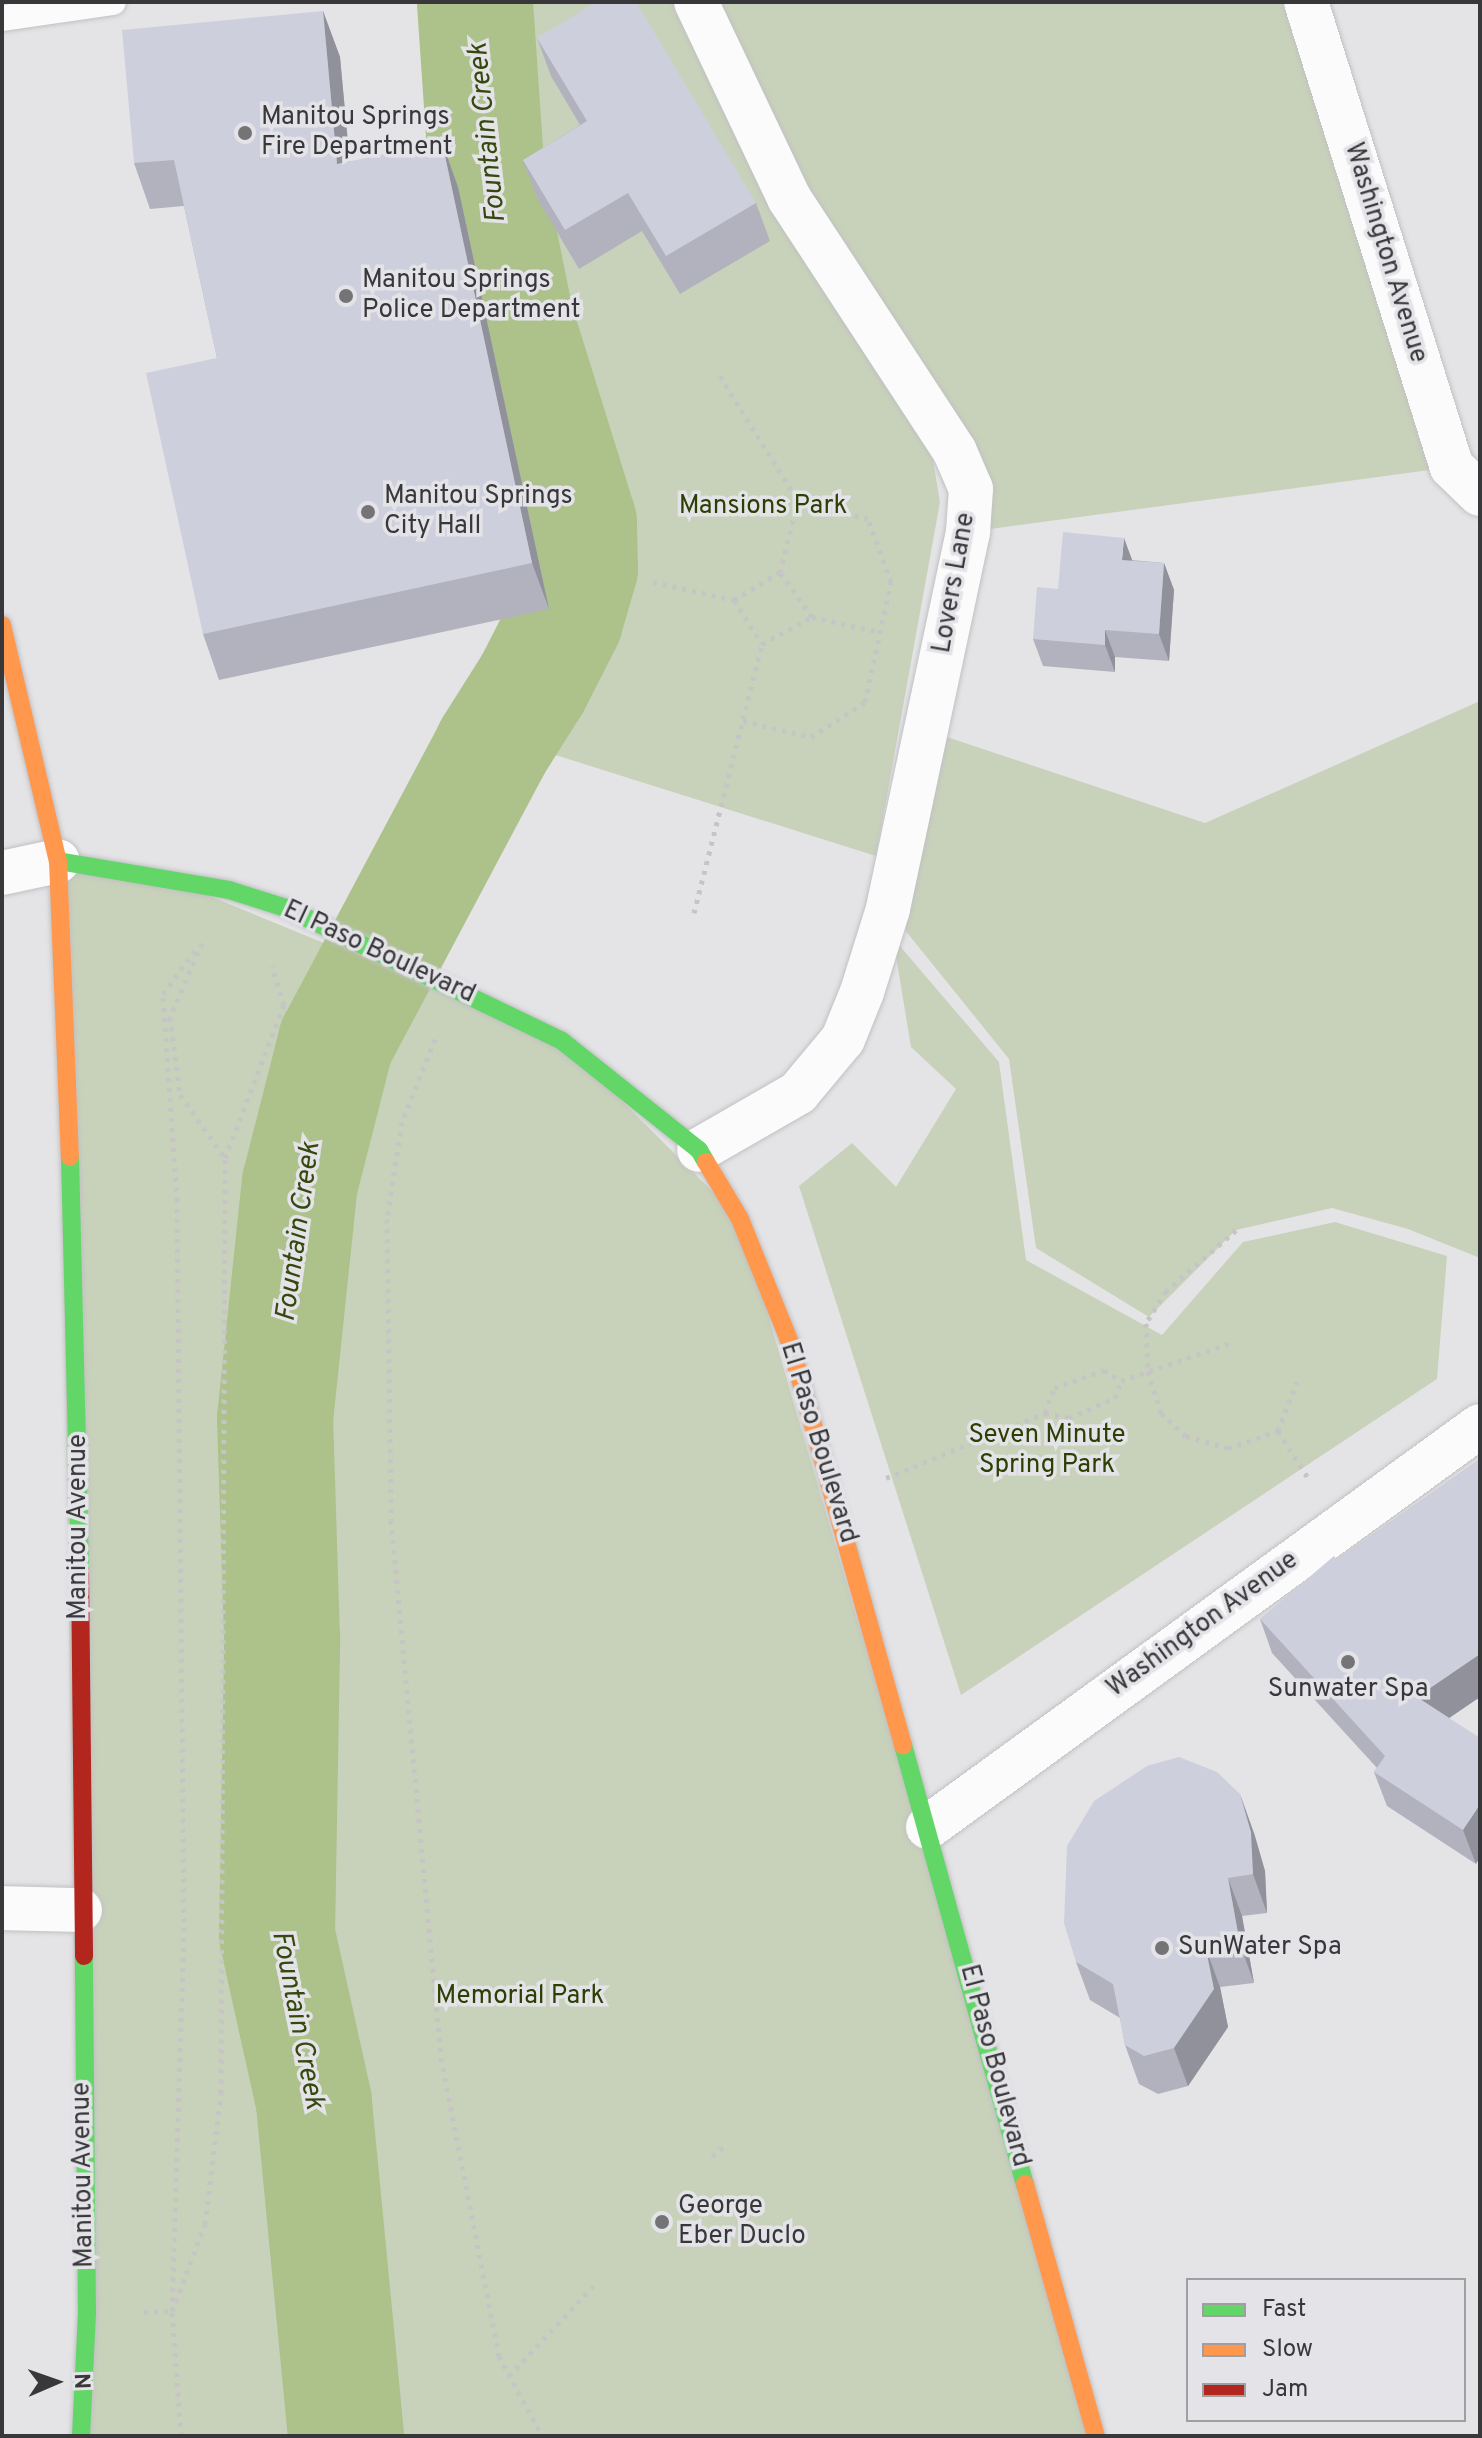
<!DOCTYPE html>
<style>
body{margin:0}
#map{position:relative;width:1482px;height:2438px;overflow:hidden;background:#e4e4e7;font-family:Overpass,sans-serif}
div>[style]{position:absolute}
.green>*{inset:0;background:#c8d2ba}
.river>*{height:116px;margin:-58px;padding:0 58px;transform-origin:58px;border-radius:58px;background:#adc18b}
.path>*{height:5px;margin-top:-2.5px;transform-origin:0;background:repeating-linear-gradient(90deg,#c5c5c6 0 4px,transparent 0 10px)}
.roads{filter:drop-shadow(0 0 2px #c1c1c3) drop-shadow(0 0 2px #c1c1c3)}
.lane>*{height:26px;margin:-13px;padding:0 13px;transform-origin:13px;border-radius:13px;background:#fbfbfb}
.street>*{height:44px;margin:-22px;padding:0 22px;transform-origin:22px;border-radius:22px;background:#fbfbfb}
.fast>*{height:18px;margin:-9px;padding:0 9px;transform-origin:9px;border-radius:9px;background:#63d668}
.slow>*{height:18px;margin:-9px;padding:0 9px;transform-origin:9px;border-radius:9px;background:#ff974d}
.jam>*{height:18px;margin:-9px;padding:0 9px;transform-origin:9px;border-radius:9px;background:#b3261e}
.wall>*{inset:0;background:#b1b2bd}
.shaded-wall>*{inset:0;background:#90919a}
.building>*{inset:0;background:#cecfdc}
.dots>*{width:22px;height:22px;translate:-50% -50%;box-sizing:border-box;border:4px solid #e3e3e8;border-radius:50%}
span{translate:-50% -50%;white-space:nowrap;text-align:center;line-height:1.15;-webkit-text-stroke:7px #e3e3e8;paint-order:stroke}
.poi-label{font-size:26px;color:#38383a}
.left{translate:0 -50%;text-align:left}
.street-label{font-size:26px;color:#38383a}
.park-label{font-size:26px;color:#2d3f02}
.water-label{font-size:28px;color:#36480e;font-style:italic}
.frame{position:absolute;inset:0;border:4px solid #38383a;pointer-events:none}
.legend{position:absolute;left:1186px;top:2278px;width:280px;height:144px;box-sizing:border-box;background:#e3e3e8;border:2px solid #9f9fa2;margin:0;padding:10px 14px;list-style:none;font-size:24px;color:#38383a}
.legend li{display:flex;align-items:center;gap:16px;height:40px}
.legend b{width:40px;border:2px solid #9f9fa2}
.north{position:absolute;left:16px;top:2342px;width:80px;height:80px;-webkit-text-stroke:6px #e3e3e8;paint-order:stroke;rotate:88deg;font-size:22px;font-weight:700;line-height:32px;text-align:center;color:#38383a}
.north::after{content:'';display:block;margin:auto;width:28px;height:36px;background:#38383a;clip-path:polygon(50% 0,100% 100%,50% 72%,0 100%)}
</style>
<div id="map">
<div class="green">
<i style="clip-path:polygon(511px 2px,677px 2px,932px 454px,940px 502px,876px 856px,511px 741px,599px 557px,550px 394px,510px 220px)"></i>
<i style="clip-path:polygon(700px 2px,1306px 2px,1452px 467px,968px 532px,963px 506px)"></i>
<i style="clip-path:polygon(1480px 701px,1480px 1258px,1408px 1229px,1332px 1208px,1236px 1230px,1149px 1317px,1036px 1248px,1009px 1059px,888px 909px,926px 730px,1205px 823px)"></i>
<i style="clip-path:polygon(58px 861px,161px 876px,562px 1041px,740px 1219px,1096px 2436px,81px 2436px)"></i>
<i style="clip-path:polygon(893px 938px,999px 1062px,1026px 1260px,1162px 1335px,1243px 1242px,1335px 1222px,1447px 1256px,1437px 1379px,961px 1695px,799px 1186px,852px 1143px,896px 1187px,956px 1089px,911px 1047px)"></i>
</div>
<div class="river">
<i style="left:346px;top:2436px;width:336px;rotate:-95.5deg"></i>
<i style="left:314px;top:2102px;width:171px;rotate:-102.5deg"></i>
<i style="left:277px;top:1935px;width:296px;rotate:-89deg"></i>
<i style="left:282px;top:1639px;width:220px;rotate:-91.8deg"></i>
<i style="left:275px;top:1419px;width:237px;rotate:-84deg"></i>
<i style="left:300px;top:1183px;width:146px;rotate:-75.7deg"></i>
<i style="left:336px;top:1042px;width:333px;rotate:-62deg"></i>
<i style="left:492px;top:748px;width:77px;rotate:-57.8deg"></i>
<i style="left:533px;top:683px;width:71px;rotate:-63.1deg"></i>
<i style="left:565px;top:620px;width:54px;rotate:-73.9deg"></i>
<i style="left:580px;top:568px;width:45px;rotate:-91.3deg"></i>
<i style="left:579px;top:523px;width:212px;rotate:-107.3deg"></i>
<i style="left:516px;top:321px;width:145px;rotate:-101.5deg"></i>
<i style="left:487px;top:179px;width:177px;rotate:-93.9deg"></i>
</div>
<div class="path">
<i style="left:720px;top:376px;width:147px;rotate:58deg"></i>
<i style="left:798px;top:501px;width:73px;rotate:104.2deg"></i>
<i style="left:653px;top:582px;width:83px;rotate:12.5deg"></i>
<i style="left:812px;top:617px;width:70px;rotate:12.4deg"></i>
<i style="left:743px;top:721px;width:70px;rotate:13.2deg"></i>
<i style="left:811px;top:737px;width:64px;rotate:-32.9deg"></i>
<i style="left:865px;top:702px;width:123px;rotate:-77.8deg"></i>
<i style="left:891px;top:582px;width:67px;rotate:-110.1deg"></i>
<i style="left:868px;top:519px;width:72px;rotate:-165.6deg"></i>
<i style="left:694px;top:913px;width:277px;rotate:-75.8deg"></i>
<i style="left:762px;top:644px;width:57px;rotate:-28.4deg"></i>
<i style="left:812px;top:617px;width:55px;rotate:-125.4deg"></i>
<i style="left:780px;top:572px;width:54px;rotate:148.7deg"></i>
<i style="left:734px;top:600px;width:52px;rotate:57.5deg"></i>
<i style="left:202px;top:943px;width:81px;rotate:113.4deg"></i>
<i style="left:170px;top:1017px;width:79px;rotate:82.7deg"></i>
<i style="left:180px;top:1095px;width:77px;rotate:54.5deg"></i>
<i style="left:435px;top:1039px;width:89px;rotate:111.7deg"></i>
<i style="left:402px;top:1122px;width:98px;rotate:98.8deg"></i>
<i style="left:387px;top:1219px;width:301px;rotate:89.2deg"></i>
<i style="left:391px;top:1520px;width:540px;rotate:84.69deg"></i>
<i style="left:441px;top:2058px;width:304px;rotate:79deg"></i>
<i style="left:499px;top:2356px;width:91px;rotate:61.7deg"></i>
<i style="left:1236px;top:1230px;width:93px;rotate:138.9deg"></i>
<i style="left:1166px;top:1291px;width:38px;rotate:122deg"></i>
<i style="left:1146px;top:1323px;width:48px;rotate:87.6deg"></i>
<i style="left:1148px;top:1371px;width:44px;rotate:72.8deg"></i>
<i style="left:1161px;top:1413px;width:34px;rotate:43deg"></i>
<i style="left:1186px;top:1436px;width:44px;rotate:15.9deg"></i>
<i style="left:1228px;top:1448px;width:53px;rotate:-18.8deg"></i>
<i style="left:1278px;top:1431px;width:53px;rotate:-69.2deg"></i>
<i style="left:1045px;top:1413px;width:25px;rotate:12deg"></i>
<i style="left:1069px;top:1418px;width:50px;rotate:-23.5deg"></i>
<i style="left:1115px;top:1398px;width:18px;rotate:-71deg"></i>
<i style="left:1278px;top:1431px;width:59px;rotate:57.4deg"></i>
<i style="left:886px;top:1478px;width:172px;rotate:-22.2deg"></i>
<i style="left:1045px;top:1413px;width:27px;rotate:-70deg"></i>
<i style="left:1054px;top:1388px;width:53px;rotate:-19.8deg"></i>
<i style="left:1104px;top:1370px;width:20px;rotate:33deg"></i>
<i style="left:1121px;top:1381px;width:119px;rotate:-19.2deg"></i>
<i style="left:712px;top:2156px;width:18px;rotate:-38deg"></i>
<i style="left:144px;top:2312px;width:28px;rotate:-2deg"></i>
<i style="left:172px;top:2311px;width:93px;rotate:-69.2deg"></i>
<i style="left:205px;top:2224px;width:132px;rotate:-83deg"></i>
<i style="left:221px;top:2093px;width:935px;rotate:-89.75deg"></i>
<i style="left:225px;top:1158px;width:164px;rotate:-68.9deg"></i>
<i style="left:284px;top:1005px;width:41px;rotate:-107.1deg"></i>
<i style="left:509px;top:2376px;width:129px;rotate:-46.9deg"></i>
<i style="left:181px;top:2436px;width:125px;rotate:-94.1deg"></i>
<i style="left:172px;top:2311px;width:389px;rotate:-88.2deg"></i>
<i style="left:184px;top:1922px;width:721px;rotate:-90.56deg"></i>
<i style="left:177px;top:1201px;width:207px;rotate:-93.9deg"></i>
<i style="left:163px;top:994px;width:54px;rotate:-54deg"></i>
</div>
<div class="roads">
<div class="lane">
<i style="left:2px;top:18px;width:112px;rotate:-8.2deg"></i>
</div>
<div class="street">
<i style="left:696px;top:2px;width:217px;rotate:64.6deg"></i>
<i style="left:789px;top:198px;width:303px;rotate:56.8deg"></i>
<i style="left:955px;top:452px;width:40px;rotate:66.6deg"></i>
<i style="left:971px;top:489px;width:43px;rotate:94deg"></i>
<i style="left:968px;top:532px;width:385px;rotate:102deg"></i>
<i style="left:888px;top:909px;width:87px;rotate:107.4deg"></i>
<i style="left:862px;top:992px;width:51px;rotate:112deg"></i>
<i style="left:843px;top:1039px;width:70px;rotate:129.8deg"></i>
<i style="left:798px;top:1093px;width:114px;rotate:150.1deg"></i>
<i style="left:1306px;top:2px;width:487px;rotate:72.6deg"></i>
<i style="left:1452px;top:467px;width:39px;rotate:44deg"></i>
<i style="left:2px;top:873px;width:57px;rotate:-12.1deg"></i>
<i style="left:928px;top:1827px;width:682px;rotate:-36deg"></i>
<i style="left:2px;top:1908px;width:78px;rotate:1.5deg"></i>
</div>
<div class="fast">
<i style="left:58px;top:861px;width:173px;rotate:9.6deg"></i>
<i style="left:229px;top:890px;width:60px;rotate:17.5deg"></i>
<i style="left:286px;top:908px;width:306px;rotate:25.7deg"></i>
<i style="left:562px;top:1041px;width:175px;rotate:38.5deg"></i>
<i style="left:699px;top:1150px;width:14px;rotate:60deg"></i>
<i style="left:70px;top:1157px;width:413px;rotate:88.6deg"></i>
<i style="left:903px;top:1745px;width:456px;rotate:74.5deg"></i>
<i style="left:81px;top:2436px;width:122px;rotate:-87.2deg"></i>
<i style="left:87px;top:2314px;width:358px;rotate:-90.5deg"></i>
</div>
<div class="slow">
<i style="left:2px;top:625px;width:243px;rotate:76.7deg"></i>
<i style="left:58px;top:861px;width:296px;rotate:87.7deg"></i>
<i style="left:706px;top:1162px;width:66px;rotate:59.2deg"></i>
<i style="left:740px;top:1219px;width:134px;rotate:68deg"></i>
<i style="left:790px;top:1343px;width:418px;rotate:74.3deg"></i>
<i style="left:1025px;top:2184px;width:262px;rotate:74.3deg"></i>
</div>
<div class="jam">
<i style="left:80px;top:1570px;width:386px;rotate:89.4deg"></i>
</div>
</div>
<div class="wall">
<i style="clip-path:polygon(323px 11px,340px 57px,350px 162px,458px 187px,549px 609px,219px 680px,203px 634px,217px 358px,184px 206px,150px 209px,134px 163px)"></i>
<i style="clip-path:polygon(537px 38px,756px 203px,770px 241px,680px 294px,642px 231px,579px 269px,537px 198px,523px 160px,580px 125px,551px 76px)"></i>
<i style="clip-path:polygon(1132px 560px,1164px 563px,1174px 590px,1169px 661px,1115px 657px,1115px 672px,1043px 666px,1033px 639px,1058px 589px)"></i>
<i style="clip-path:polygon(1480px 1459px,1480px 1697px,1449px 1718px,1476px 1864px,1387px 1806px,1374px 1772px,1377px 1768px,1272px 1653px,1260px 1619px,1337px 1560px)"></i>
<i style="clip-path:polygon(1254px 1833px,1265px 1871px,1267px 1913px,1242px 1916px,1254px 1983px,1220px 1987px,1228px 2027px,1188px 2086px,1158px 2094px,1139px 2084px,1125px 2045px,1120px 2018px,1090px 2000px,1076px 1962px)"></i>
</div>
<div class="shaded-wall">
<i style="clip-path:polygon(323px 11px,340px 57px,354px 210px,337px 164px)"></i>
<i style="clip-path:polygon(442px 142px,458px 187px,549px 609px,532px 563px)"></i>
<i style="clip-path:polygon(1124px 538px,1134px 565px,1122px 560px)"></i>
<i style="clip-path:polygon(1164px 563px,1174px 590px,1169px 661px,1159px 634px)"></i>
<i style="clip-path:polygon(1105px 630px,1115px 657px,1115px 672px,1105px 645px)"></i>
<i style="clip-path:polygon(1480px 1654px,1480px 1697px,1430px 1731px,1417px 1697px)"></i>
<i style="clip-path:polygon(1240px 1794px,1254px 1833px,1265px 1871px,1267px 1913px,1253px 1874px)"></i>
<i style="clip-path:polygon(1480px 1804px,1480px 1857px,1476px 1864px,1463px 1830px)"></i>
<i style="clip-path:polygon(1228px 1878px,1242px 1916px,1254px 1983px,1240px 1944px)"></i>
<i style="clip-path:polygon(1206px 1949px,1220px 1987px,1228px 2027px,1188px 2086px,1174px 2048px)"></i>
</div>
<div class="building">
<i style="clip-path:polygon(596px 2px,636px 2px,756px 203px,666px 256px,628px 193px,565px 230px,523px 160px,587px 121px,537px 38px)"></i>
<i style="clip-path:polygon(323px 11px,337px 164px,442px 142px,532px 563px,203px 634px,146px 373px,217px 358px,174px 160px,134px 163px,122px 30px)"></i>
<i style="clip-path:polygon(1063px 532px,1124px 538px,1122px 560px,1164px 563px,1159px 634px,1105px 630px,1105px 645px,1033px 639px,1037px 587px,1058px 589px)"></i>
<i style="clip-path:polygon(1480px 1459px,1480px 1654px,1417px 1697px,1480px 1738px,1480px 1804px,1463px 1830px,1374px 1772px,1385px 1756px,1260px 1619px,1334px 1556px,1337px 1560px)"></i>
<i style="clip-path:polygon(1179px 1757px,1217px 1772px,1240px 1794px,1251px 1832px,1253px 1874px,1228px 1878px,1240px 1944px,1206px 1949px,1214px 1989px,1174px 2048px,1144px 2056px,1125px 2045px,1113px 1984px,1076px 1962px,1064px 1923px,1067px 1846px,1094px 1801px,1147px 1766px)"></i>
</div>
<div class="dots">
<i style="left:245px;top:133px;background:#747477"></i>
<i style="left:346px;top:296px;background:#747477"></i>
<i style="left:368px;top:512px;background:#747477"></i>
<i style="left:1348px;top:1662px;background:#747477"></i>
<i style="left:1162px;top:1948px;background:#747477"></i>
<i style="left:662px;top:2222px;background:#747477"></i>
</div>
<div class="poi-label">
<span class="left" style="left:261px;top:133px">Manitou Springs<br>Fire Department</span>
<span class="left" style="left:362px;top:296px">Manitou Springs<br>Police Department</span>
<span class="left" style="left:384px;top:512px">Manitou Springs<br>City Hall</span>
<span style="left:1348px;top:1690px">Sunwater Spa</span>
<span class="left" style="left:1178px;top:1948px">SunWater Spa</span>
<span class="left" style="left:678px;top:2222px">George<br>Eber Duclo</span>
</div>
<div class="street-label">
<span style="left:1385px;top:253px;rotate:73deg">Washington Avenue</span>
<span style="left:955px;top:583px;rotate:-80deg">Lovers Lane</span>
<span style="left:379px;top:953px;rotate:25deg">El Paso Boulevard</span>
<span style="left:818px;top:1443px;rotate:73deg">El Paso Boulevard</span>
<span style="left:79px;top:1527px;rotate:-90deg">Manitou Avenue</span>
<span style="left:1203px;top:1625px;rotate:-36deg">Washington Avenue</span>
<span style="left:994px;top:2066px;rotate:75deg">El Paso Boulevard</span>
<span style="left:84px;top:2175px;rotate:-91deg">Manitou Avenue</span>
</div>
<div class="park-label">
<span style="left:763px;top:507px">Mansions Park</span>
<span style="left:1047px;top:1451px">Seven Minute<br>Spring Park</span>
<span style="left:520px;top:1997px">Memorial Park</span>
</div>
<div class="water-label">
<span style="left:488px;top:133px;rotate:-96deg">Fountain Creek</span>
<span style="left:299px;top:1232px;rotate:-82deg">Fountain Creek</span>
<span style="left:297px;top:2020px;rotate:79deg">Fountain Creek</span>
</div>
<div class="frame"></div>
<ul class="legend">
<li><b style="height:10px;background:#63d668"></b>Fast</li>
<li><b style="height:10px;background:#ff974d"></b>Slow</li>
<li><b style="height:10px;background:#b3261e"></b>Jam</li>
</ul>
<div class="north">N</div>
</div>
